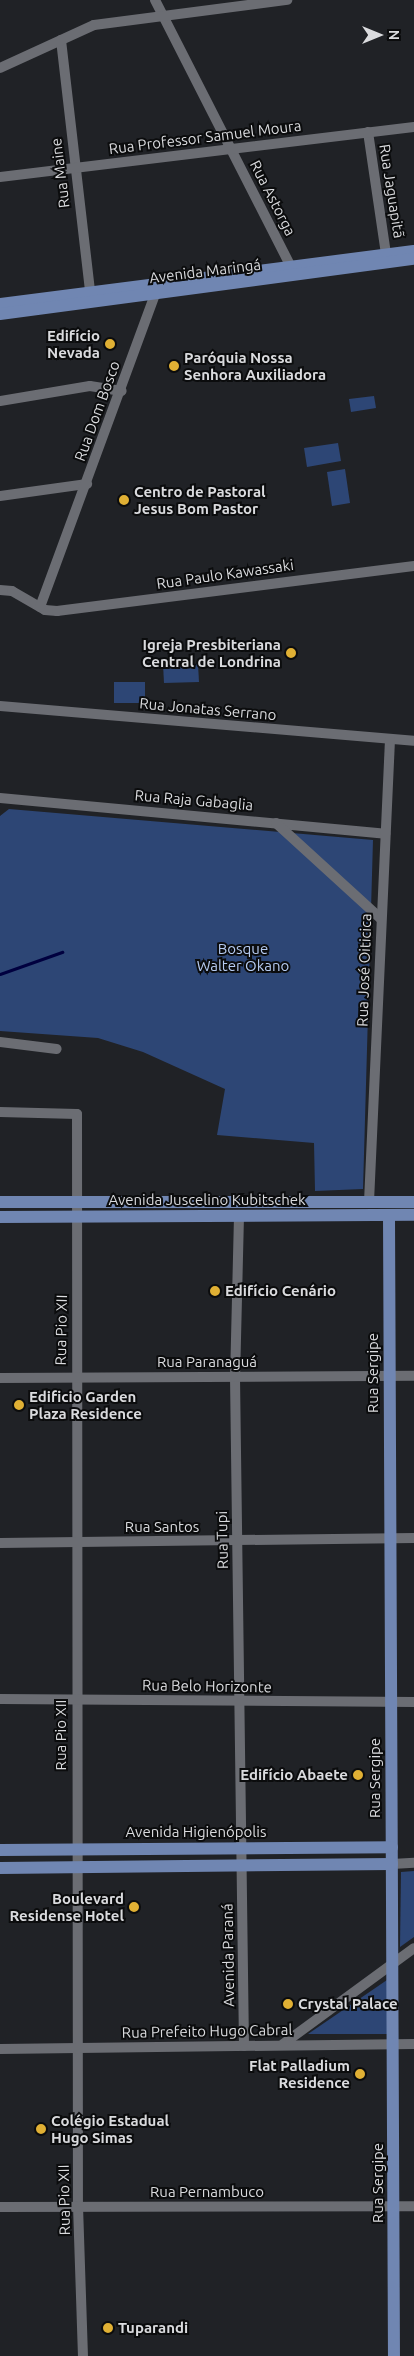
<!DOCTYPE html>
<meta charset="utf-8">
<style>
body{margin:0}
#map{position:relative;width:414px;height:2356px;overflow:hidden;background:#202226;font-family:Ubuntu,sans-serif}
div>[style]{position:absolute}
.green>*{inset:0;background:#2d4675}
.stream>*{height:2.5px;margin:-1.25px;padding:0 1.25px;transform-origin:1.25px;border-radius:1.25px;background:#00003f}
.minor>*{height:10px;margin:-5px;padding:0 5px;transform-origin:5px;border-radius:5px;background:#6b6d73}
.major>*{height:12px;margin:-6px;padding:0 6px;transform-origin:6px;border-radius:6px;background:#7086b2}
.dots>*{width:14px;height:14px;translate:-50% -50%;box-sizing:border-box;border:2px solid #0b0c0d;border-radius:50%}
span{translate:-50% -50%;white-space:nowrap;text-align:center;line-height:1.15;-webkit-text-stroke:4px #0b0c0d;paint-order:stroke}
.street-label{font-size:15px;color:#dadbde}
.poi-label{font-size:15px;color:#dadbde;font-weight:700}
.right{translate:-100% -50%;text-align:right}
.left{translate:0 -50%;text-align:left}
.park-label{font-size:15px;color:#b6cbf1}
.north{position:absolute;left:354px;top:10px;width:50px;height:50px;-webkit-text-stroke:4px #0b0c0d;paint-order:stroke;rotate:90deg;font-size:14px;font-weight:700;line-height:20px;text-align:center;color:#dadbde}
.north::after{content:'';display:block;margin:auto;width:18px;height:22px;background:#dadbde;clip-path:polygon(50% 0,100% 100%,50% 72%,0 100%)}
</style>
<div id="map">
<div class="green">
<i style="clip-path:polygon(374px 396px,376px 408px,351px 412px,349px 399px)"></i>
<i style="clip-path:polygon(338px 443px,341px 461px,307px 467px,304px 448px)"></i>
<i style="clip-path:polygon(345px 469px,350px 503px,332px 506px,327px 472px)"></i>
<i style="clip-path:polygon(163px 664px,198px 664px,199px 682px,164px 683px)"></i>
<i style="clip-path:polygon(114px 682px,145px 682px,145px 703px,114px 703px)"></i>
<i style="clip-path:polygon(9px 809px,373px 840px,363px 1189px,315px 1191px,314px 1143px,217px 1135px,225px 1089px,143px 1052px,98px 1038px,0 1031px,0 816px)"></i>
<i style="clip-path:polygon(414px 1871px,414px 1937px,400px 1947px,401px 1872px)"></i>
<i style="clip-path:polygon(387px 1980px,387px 2034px,308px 2034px)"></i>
</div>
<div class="stream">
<i style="left:0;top:974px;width:66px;rotate:-19.5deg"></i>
</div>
<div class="minor">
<i style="left:155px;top:0;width:306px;rotate:63deg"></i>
<i style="left:61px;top:40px;width:260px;rotate:83.4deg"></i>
<i style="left:0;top:68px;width:103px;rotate:-24.6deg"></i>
<i style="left:94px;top:25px;width:195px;rotate:-7.4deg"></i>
<i style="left:368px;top:132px;width:123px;rotate:81.6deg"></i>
<i style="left:0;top:177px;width:417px;rotate:-6.9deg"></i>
<i style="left:0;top:401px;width:91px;rotate:-9.5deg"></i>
<i style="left:90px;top:386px;width:32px;rotate:9deg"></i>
<i style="left:0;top:496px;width:88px;rotate:-7.9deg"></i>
<i style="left:0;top:590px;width:12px;rotate:5deg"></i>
<i style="left:12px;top:591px;width:38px;rotate:30deg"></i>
<i style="left:45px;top:610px;width:12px;rotate:5deg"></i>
<i style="left:57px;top:611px;width:360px;rotate:-7.2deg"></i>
<i style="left:40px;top:607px;width:333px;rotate:-69.8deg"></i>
<i style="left:0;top:706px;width:415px;rotate:4.8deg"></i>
<i style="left:0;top:798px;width:387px;rotate:5.3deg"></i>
<i style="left:276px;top:823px;width:142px;rotate:42.4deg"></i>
<i style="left:0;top:1042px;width:57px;rotate:7deg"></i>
<i style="left:0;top:1112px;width:77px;rotate:1.5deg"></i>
<i style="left:77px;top:1114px;width:1092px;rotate:89.95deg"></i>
<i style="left:78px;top:2206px;width:150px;rotate:88.1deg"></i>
<i style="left:369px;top:1202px;width:463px;rotate:-87.4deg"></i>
<i style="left:239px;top:1216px;width:161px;rotate:91.4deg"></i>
<i style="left:235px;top:1377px;width:669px;rotate:89.23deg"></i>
<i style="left:0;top:1378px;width:414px;rotate:-0.3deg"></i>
<i style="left:0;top:1543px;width:414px;rotate:-0.7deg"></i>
<i style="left:0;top:1699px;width:414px;rotate:0.4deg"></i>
<i style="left:392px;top:1864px;width:22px;rotate:-3deg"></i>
<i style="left:283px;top:2044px;width:162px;rotate:-36.2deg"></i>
<i style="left:0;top:2049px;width:414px;rotate:-0.7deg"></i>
<i style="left:0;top:2207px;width:414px;rotate:-0.1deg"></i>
</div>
<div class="major">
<i style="left:0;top:304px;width:417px;rotate:-7.3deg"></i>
<i style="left:0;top:314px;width:418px;rotate:-7.6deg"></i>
<i style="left:0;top:1202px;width:414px"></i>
<i style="left:389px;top:1216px;width:1140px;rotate:89.75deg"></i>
<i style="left:0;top:1217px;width:414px;rotate:-0.3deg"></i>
<i style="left:0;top:1850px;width:392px;rotate:-0.4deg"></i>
<i style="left:0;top:1868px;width:392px;rotate:-0.6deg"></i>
</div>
<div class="dots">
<i style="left:110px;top:344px;background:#e0b034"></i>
<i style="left:174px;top:366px;background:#e0b034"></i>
<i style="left:124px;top:500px;background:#e0b034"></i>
<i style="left:291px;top:653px;background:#e0b034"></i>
<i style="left:215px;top:1291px;background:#e0b034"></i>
<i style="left:19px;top:1405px;background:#e0b034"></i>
<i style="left:358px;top:1775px;background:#e0b034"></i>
<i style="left:134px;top:1907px;background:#e0b034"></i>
<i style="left:288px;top:2004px;background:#e0b034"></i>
<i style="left:360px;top:2074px;background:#e0b034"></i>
<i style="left:41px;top:2129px;background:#e0b034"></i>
<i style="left:108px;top:2328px;background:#e0b034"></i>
</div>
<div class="street-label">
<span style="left:205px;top:137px;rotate:-7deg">Rua Professor Samuel Moura</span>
<span style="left:60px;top:173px;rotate:-97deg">Rua Maine</span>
<span style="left:392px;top:191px;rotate:81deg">Rua Jaguapitã</span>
<span style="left:273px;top:198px;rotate:63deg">Rua Astorga</span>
<span style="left:205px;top:271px;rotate:-7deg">Avenida Maringá</span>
<span style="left:97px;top:411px;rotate:-70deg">Rua Dom Bosco</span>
<span style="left:225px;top:574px;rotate:-8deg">Rua Paulo Kawassaki</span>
<span style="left:208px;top:709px;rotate:5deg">Rua Jonatas Serrano</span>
<span style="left:194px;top:800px;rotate:5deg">Rua Raja Gabaglia</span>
<span style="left:364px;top:970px;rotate:-88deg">Rua José Oiticica</span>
<span style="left:207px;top:1200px">Avenida Juscelino Kubitschek</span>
<span style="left:61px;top:1330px;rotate:-89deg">Rua Pio XII</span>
<span style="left:207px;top:1362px">Rua Paranaguá</span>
<span style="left:373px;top:1373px;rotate:-90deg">Rua Sergipe</span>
<span style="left:162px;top:1527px">Rua Santos</span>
<span style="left:222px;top:1540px;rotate:-91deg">Rua Tupi</span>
<span style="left:207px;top:1686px;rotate:1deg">Rua Belo Horizonte</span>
<span style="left:61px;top:1735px;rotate:-90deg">Rua Pio XII</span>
<span style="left:375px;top:1778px;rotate:-90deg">Rua Sergipe</span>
<span style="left:196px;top:1832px">Avenida Higienópolis</span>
<span style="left:228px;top:1955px;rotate:-91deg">Avenida Paraná</span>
<span style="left:207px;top:2031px;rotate:-1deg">Rua Prefeito Hugo Cabral</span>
<span style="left:378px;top:2183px;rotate:-90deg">Rua Sergipe</span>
<span style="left:207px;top:2192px">Rua Pernambuco</span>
<span style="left:64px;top:2200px;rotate:-91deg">Rua Pio XII</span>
</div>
<div class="poi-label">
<span class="right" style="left:100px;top:344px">Edifício<br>Nevada</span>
<span class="left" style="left:184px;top:366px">Paróquia Nossa<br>Senhora Auxiliadora</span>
<span class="left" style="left:134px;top:500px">Centro de Pastoral<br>Jesus Bom Pastor</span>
<span class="right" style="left:281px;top:653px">Igreja Presbiteriana<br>Central de Londrina</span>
<span class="left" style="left:225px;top:1291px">Edifício Cenário</span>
<span class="left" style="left:29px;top:1405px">Edificio Garden<br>Plaza Residence</span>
<span class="right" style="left:348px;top:1775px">Edifício Abaete</span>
<span class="right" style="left:124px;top:1907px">Boulevard<br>Residense Hotel</span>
<span class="left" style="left:298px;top:2004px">Crystal Palace</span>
<span class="right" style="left:350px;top:2074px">Flat Palladium<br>Residence</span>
<span class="left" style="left:51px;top:2129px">Colégio Estadual<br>Hugo Simas</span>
<span class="left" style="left:118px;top:2328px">Tuparandi</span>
</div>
<div class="park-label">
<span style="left:243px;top:957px">Bosque<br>Walter Okano</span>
</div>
<div class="north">N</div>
</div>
